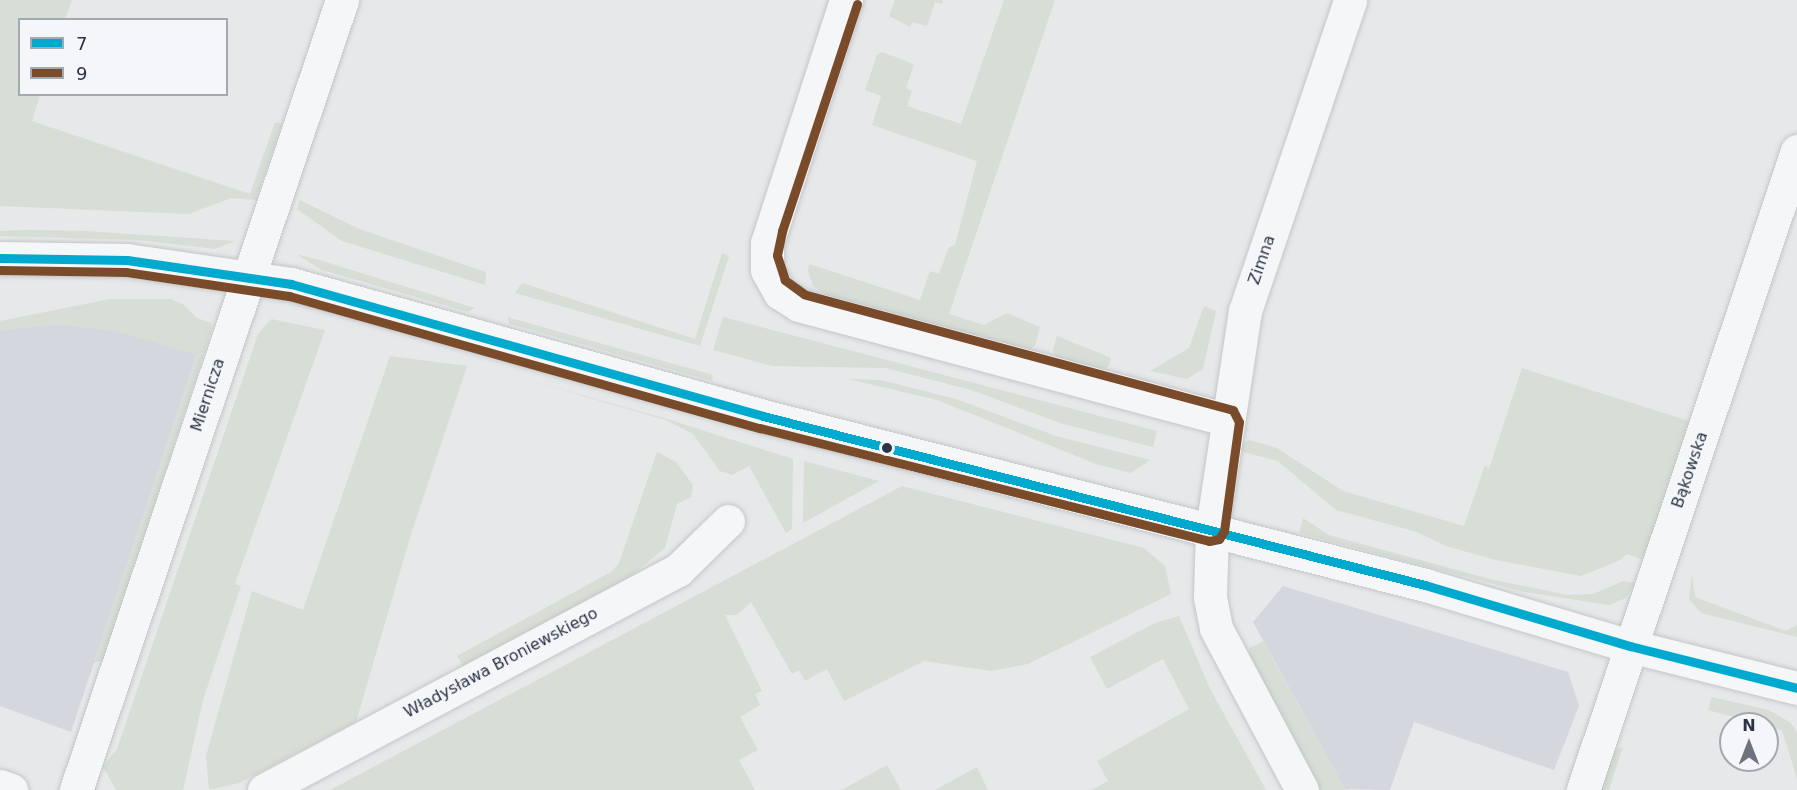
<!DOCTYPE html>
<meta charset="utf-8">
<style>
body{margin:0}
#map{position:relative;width:1797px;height:790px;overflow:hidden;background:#e6e8ea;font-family:"DejaVu Sans",sans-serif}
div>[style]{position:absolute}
.built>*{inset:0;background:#d4d7dd}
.green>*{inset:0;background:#d6ded6}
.roads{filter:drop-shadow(0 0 2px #c4c6c8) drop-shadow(0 0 2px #c4c6c8)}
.minor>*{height:33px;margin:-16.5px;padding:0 16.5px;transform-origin:16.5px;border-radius:16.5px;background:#f5f6f7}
.tertiary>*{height:33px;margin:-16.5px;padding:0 16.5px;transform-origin:16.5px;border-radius:16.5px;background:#f5f6f7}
.bus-1>*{height:9px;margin:-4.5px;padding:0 4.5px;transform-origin:4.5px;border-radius:4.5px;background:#00a9ce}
.bus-2>*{height:9px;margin:-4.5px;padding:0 4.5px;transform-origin:4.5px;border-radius:4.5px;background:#7a4b2a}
.dots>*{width:16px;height:16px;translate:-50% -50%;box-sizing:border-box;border:3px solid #f4f6f9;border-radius:50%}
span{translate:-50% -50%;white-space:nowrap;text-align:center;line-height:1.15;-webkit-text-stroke:5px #f4f6f9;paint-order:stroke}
.street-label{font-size:16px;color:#2b3445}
.legend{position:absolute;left:18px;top:18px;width:210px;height:78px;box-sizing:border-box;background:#f4f6f9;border:2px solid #a4a8b1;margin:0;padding:8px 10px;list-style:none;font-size:18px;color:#2b3445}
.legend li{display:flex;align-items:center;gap:12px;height:30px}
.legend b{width:30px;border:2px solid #a4a8b1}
.north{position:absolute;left:1719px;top:712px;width:60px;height:60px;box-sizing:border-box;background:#f4f6f9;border:2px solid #a4a8b1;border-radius:50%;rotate:0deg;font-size:16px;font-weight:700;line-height:24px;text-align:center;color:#2b3445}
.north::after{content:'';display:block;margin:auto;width:21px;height:27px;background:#6c737f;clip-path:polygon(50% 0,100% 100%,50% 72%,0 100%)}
</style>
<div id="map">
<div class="built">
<i style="clip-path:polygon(57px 324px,112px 330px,197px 354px,71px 732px,0 706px,0 330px)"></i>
<i style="clip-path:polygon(1283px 586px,1568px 672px,1579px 706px,1554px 770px,1414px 722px,1390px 790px,1345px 789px,1253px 622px)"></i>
</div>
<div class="green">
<i style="clip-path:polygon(0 0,72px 0,65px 19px,20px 20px,20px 94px,40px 95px,32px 121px,250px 194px,275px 122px,282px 124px,256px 200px,231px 198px,189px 214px,0 206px)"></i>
<i style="clip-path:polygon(895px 0,943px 0,942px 4px,935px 2px,927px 26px,912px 22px,910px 27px,889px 16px)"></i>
<i style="clip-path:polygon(1004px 0,1055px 0,949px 314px,984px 325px,1007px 313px,1040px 327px,1035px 346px,1028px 350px,828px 296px,813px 286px,808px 271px,809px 264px,920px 300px,930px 271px,939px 274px,949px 247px,955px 245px,977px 161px,872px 125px,881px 96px,865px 90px,877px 55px,882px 52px,901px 59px,914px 65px,906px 88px,912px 91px,907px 106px,961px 124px)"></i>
<i style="clip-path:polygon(300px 200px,359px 229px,486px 272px,485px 285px,342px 241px,297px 209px)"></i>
<i style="clip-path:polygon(28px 230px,86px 231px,235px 241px,215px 249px,139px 240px,0 236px,0 231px)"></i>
<i style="clip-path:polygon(722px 253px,729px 256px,700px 346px,515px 293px,522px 283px,695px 339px)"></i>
<i style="clip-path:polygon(296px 254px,319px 260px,475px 308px,468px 312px,322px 270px)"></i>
<i style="clip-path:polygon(110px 299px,171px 299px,184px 305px,197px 318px,211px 323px,212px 329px,104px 660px,94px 663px,197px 355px,112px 330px,57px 324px,0 330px,0 321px)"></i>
<i style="clip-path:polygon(1204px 306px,1216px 311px,1203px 369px,1187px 379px,1150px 371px,1189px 348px)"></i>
<i style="clip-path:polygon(507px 317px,713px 375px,712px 381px,510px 324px)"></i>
<i style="clip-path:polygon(723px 317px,1157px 431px,1153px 447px,1063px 424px,971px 390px,886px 368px,772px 366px,713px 350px)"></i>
<i style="clip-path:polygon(271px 319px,325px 330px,235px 584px,241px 586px,203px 700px,183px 790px,116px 790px,103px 767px,117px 749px,258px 334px)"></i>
<i style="clip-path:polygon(1057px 336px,1111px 358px,1109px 366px,1102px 371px,1056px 358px,1053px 350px)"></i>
<i style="clip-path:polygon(390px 356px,467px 366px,411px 534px,356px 722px,239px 783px,209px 790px,206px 756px,252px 591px,303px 610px)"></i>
<i style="clip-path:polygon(485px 368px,667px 419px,793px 459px,792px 529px,786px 533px,749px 466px,732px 475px,720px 471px,693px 434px,666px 420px)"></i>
<i style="clip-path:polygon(1522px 368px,1692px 422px,1643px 560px,1627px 554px,1618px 561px,1581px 576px,1496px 560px,1446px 546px,1417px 532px,1336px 510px,1278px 461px,1240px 451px,1241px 445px,1249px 440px,1277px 448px,1343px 491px,1464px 526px,1485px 465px,1489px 469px)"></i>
<i style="clip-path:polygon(848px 379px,880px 380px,956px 399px,1056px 436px,1150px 460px,1131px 473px,1096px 464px,937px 400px)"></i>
<i style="clip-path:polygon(657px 452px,676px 462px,693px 485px,691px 497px,677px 504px,665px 548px,627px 579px,463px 666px,457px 656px,611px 572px,619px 563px)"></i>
<i style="clip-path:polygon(804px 461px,879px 481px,803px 523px)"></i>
<i style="clip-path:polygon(902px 486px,1144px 548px,1165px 566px,1171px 594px,1028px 664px,991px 671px,924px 661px,844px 701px,827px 669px,805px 681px,799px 670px,792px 674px,751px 602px,737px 615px,725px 615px,762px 691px,755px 694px,760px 705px,740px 717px,758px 750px,739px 760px,755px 790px,330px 790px)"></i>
<i style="clip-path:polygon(1303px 518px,1329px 535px,1490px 579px,1567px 595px,1593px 594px,1623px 581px,1635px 583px,1626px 598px,1609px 605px,1524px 592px,1299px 533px)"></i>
<i style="clip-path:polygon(1692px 575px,1695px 597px,1786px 631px,1797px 625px,1797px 637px,1701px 613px,1689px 599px)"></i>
<i style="clip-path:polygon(1179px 616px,1210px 689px,1266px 790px,1092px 790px,1108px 781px,1097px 761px,1189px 709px,1163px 659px,1107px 689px,1090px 657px,1155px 623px)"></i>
<i style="clip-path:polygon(1263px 641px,1345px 789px,1348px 790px,1318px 790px,1247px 660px,1250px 648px)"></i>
<i style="clip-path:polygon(1712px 697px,1768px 710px,1790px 722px,1797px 732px,1797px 779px,1782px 730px,1708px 710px)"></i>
<i style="clip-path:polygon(1623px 747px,1609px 790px,1598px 790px,1611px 751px)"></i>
<i style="clip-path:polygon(887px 765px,901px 790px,841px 790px)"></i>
<i style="clip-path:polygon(977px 767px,988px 790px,935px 790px)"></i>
</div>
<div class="roads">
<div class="minor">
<i style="left:846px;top:0;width:256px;rotate:108deg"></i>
<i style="left:767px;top:243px;width:27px;rotate:90deg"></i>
<i style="left:767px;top:270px;width:26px;rotate:61deg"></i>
<i style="left:780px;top:293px;width:22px;rotate:32deg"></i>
<i style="left:799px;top:305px;width:443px;rotate:15deg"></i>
<i style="left:0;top:786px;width:12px;rotate:20deg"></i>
<i style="left:76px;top:790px;width:834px;rotate:-71.39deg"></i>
<i style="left:264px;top:790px;width:469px;rotate:-28deg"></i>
<i style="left:678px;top:570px;width:70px;rotate:-44.4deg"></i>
<i style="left:1302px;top:790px;width:183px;rotate:-118deg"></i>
<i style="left:1216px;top:628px;width:32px;rotate:-101deg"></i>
<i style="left:1210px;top:597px;width:68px;rotate:-88.3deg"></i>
<i style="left:1212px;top:529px;width:220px;rotate:-81.4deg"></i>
<i style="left:1245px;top:311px;width:328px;rotate:-71.3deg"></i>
<i style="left:1583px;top:790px;width:674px;rotate:-71.48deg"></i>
</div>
<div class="tertiary">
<i style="left:0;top:258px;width:127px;rotate:0.9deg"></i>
<i style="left:127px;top:260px;width:166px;rotate:8.3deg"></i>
<i style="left:291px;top:284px;width:490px;rotate:15.6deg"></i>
<i style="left:763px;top:416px;width:683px;rotate:14.32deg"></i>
<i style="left:1425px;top:585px;width:214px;rotate:16.6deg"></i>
<i style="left:1630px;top:646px;width:172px;rotate:14.1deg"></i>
</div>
</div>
<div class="bus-1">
<i style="left:0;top:258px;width:127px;rotate:0.9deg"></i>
<i style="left:127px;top:260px;width:166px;rotate:8.3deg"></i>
<i style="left:291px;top:284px;width:490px;rotate:15.6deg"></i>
<i style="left:763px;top:416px;width:683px;rotate:14.32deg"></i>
<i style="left:1425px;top:585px;width:214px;rotate:16.6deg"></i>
<i style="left:1630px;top:646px;width:172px;rotate:14.1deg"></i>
</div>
<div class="bus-2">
<i style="left:0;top:270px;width:126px;rotate:0.9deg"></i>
<i style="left:126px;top:272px;width:165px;rotate:8.4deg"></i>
<i style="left:289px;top:296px;width:489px;rotate:15.7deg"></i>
<i style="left:760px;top:428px;width:463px;rotate:14.1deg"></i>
<i style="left:1209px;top:541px;width:10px;rotate:-11deg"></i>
<i style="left:1219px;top:539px;width:9px;rotate:-58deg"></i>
<i style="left:1224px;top:531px;width:110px;rotate:-82.2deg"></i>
<i style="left:1239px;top:422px;width:13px;rotate:-117deg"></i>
<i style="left:1233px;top:410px;width:444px;rotate:-164.9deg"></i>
<i style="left:804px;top:294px;width:24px;rotate:-144deg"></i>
<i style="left:785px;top:280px;width:26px;rotate:-108deg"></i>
<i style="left:777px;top:255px;width:25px;rotate:-78deg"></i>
<i style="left:782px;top:231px;width:239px;rotate:-71.7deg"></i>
</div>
<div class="dots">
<i style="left:887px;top:448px;background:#2b3445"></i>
</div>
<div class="street-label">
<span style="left:1262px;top:260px;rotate:-71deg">Zimna</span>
<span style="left:208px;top:395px;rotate:-72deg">Miernicza</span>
<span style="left:1690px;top:470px;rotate:-71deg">Bąkowska</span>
<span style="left:501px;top:663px;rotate:-28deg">Władysława Broniewskiego</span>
</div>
<ul class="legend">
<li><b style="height:8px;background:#00a9ce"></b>7</li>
<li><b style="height:8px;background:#7a4b2a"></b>9</li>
</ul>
<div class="north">N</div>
</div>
